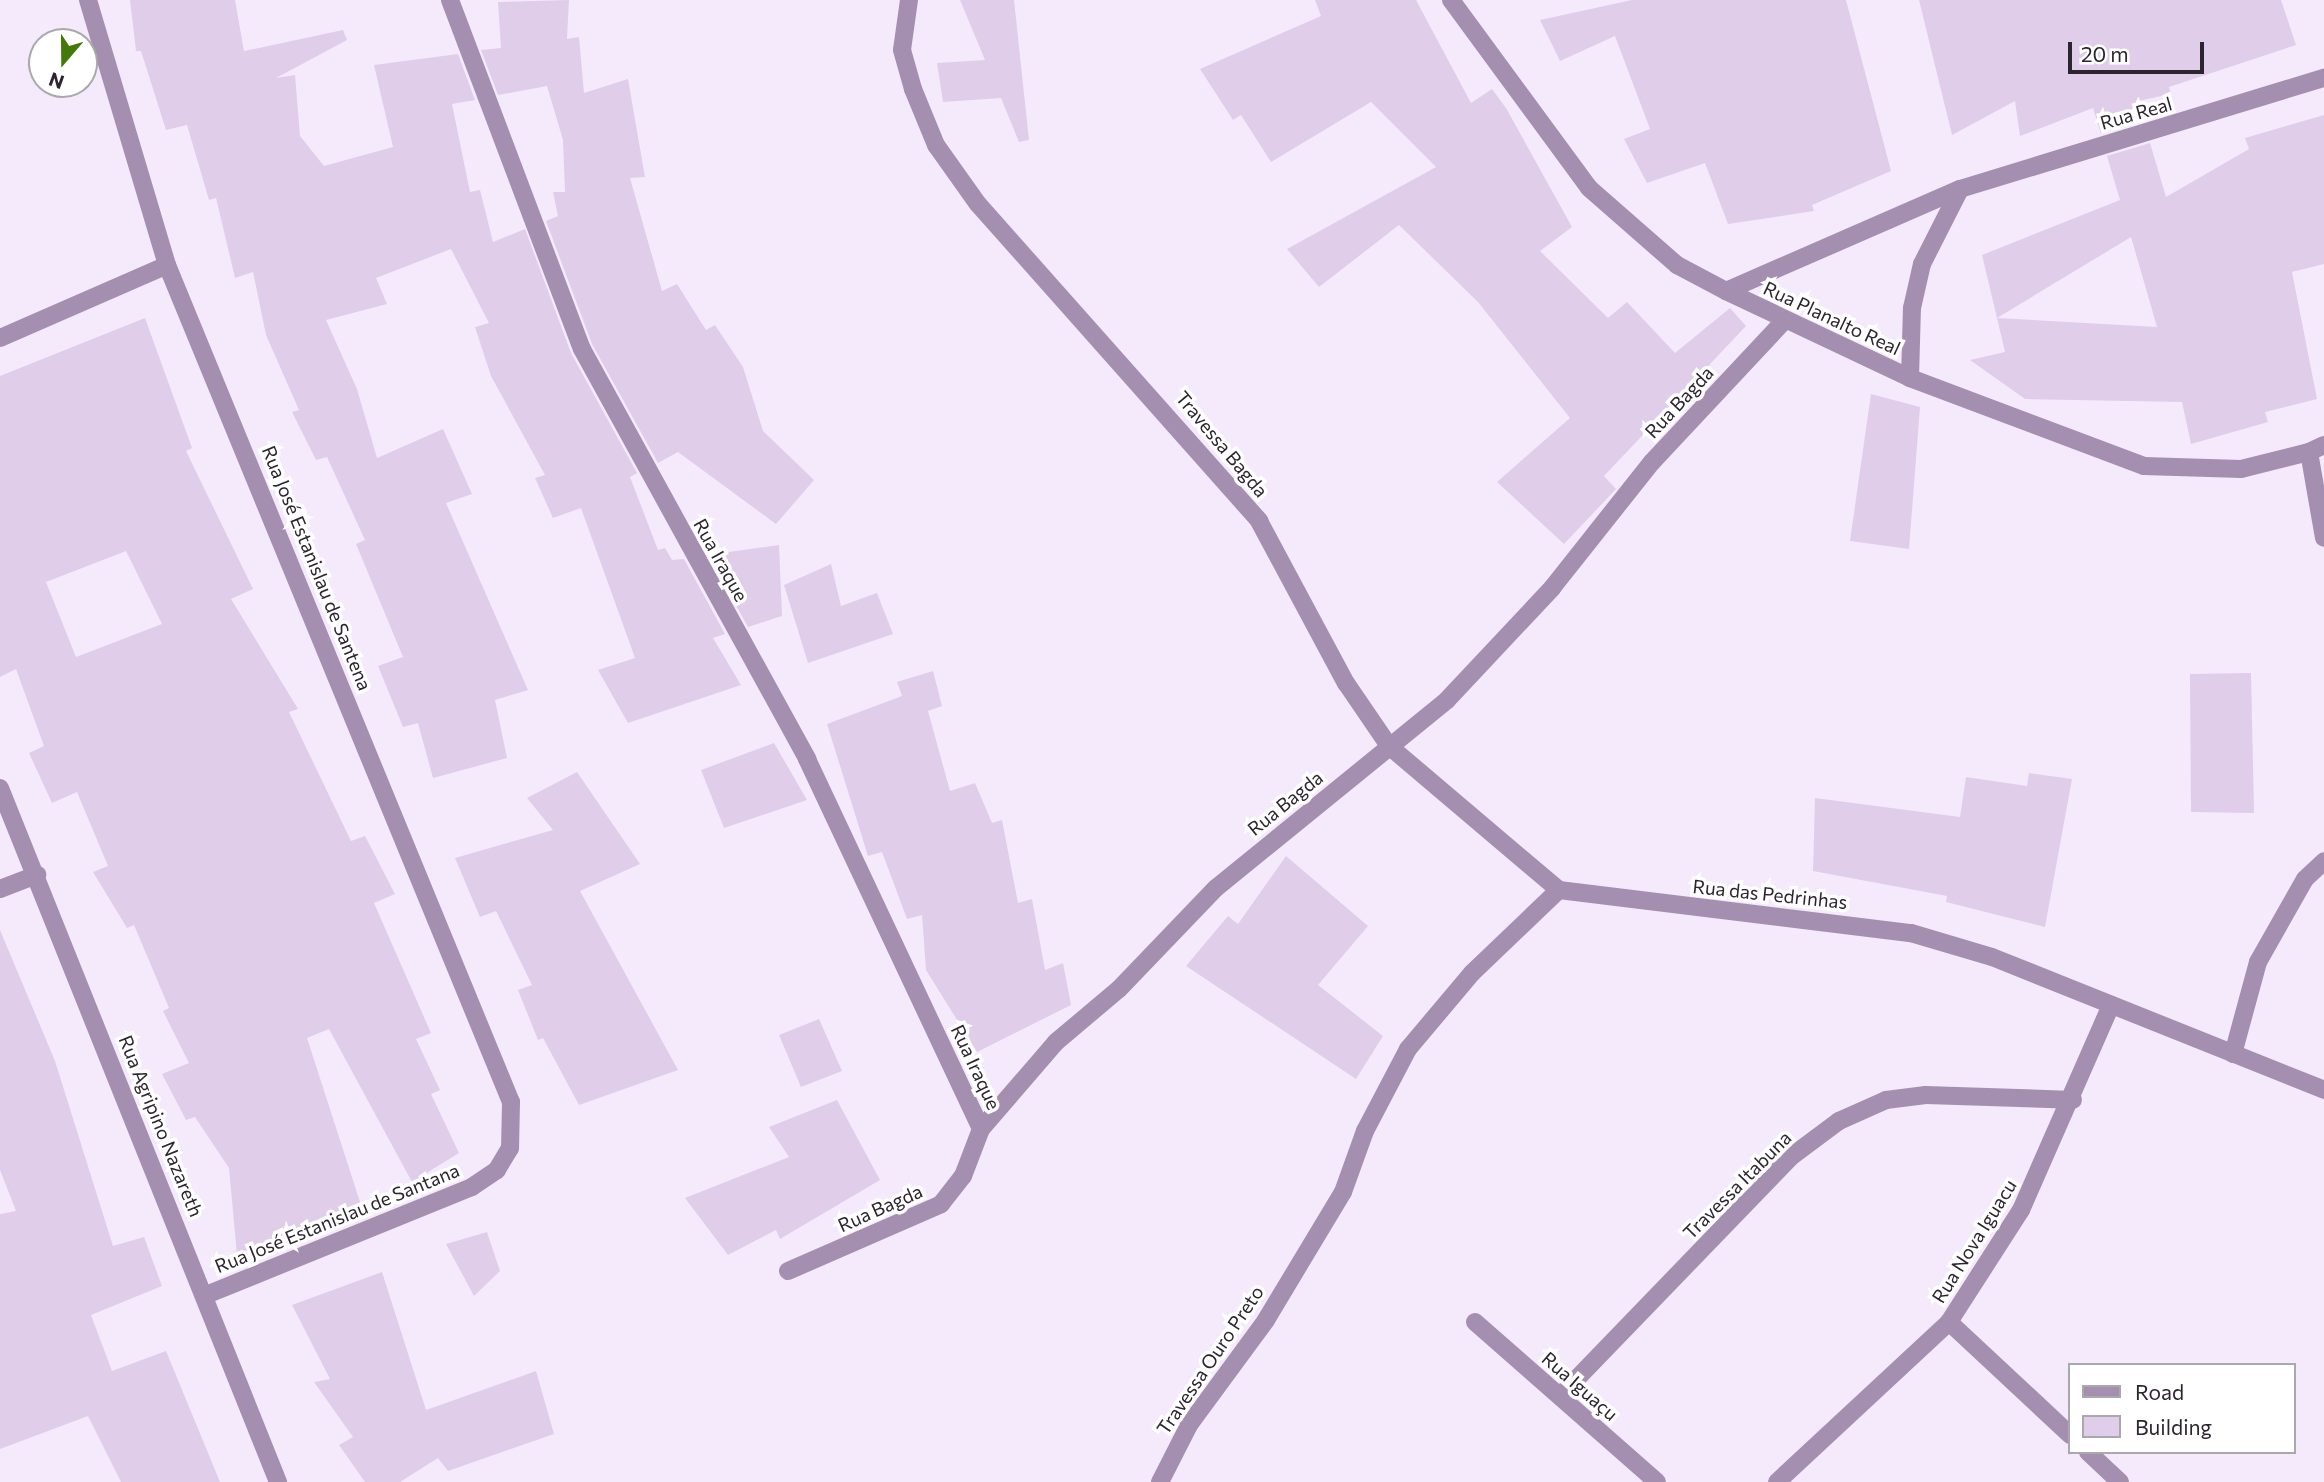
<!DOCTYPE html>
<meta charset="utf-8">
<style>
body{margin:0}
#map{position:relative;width:2324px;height:1482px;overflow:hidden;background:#f5eafc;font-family:Commissioner,sans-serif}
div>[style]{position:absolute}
.building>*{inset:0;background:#e0cdea}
.street>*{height:18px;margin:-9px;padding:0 9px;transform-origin:9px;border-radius:9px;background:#a58fb1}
span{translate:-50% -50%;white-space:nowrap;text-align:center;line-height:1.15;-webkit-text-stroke:7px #fff;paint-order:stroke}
.street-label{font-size:19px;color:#2c252f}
.legend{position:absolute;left:2068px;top:1363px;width:228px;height:91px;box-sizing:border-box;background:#fff;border:2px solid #aba8ac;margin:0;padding:9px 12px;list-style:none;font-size:21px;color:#2c252f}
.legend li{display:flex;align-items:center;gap:14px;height:35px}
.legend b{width:35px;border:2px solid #aba8ac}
.north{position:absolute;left:28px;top:28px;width:70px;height:70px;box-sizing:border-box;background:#fff;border:2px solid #aba8ac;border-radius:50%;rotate:200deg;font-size:19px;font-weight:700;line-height:28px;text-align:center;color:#2c252f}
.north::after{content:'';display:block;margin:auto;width:24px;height:32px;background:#437908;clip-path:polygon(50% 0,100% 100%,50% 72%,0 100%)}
.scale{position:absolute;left:2068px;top:42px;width:136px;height:32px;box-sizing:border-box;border:4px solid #2c252f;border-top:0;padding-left:9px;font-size:21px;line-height:24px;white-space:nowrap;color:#2c252f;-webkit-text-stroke:5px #fff;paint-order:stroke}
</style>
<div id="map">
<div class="building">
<i style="clip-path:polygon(130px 0,235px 0,244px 51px,343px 30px,347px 40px,276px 78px,295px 75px,300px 136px,324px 166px,393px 147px,374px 65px,458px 54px,475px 100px,452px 104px,470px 192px,480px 190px,493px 242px,525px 229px,571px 353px,637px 473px,630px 477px,658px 550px,665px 548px,672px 560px,684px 559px,725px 634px,713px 638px,741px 685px,628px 723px,598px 670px,635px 658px,581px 508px,553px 518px,535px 478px,545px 475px,491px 376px,475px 327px,489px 323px,451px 249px,376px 278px,387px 304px,326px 320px,357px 389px,377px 458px,443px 429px,472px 494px,446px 503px,528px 690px,495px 700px,507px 758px,433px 778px,418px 723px,403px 727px,378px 666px,403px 657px,356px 544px,365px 540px,327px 457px,316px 460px,292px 412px,299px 410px,266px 335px,253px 272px,235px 278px,216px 198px,209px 200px,187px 125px,166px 130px,141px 51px,136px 51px)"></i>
<i style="clip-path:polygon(569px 0,567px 39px,579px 37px,584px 93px,628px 79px,645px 177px,630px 178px,662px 291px,677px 284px,706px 330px,715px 325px,743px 367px,763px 431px,814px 480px,776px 524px,678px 452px,658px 463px,592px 344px,546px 221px,558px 216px,553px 192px,565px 192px,563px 140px,547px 86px,498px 95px,481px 50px,501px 48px,498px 2px)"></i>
<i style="clip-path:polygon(960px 0,1014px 0,1029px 140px,1019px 142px,1001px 98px,943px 102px,937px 63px,985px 60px)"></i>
<i style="clip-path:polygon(1315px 0,1416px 0,1471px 103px,1492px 89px,1506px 108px,1572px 227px,1540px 251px,1608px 318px,1627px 302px,1675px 353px,1730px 308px,1746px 326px,1604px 476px,1616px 489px,1564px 544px,1497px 482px,1570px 418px,1478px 302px,1399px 225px,1319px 287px,1287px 249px,1436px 167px,1371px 102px,1271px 162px,1241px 115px,1233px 120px,1200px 69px,1321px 16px)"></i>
<i style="clip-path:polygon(1632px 0,1846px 0,1891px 171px,1812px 205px,1814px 211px,1728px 224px,1705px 163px,1647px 183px,1624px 139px,1650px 129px,1615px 36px,1560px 61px,1540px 20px)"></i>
<i style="clip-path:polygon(1919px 0,2281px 0,2296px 45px,2169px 87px,2171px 94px,2138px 101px,2144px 121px,2101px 134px,2093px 108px,2020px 136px,2015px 101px,1952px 135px)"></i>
<i style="clip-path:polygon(2324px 115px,2324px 264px,2292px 272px,2317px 399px,2265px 412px,2268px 422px,2191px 444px,2182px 402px,2025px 399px,1970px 360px,2005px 352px,1997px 318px,2157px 327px,2131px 237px,1997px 318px,1982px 255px,2120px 200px,2107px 156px,2150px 143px,2166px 197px,2249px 149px,2245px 138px)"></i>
<i style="clip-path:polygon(evenodd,145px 318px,192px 448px,186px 451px,253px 589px,231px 599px,298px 709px,289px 712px,351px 841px,365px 836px,395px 894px,374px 903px,431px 1033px,416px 1039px,440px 1090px,431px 1094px,459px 1153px,412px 1182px,329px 1029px,307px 1038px,361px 1205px,237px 1255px,229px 1168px,195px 1117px,186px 1120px,162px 1074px,189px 1063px,163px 1011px,169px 1008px,134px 925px,127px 928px,93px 872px,108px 866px,77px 792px,52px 803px,29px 753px,44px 746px,16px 669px,0 677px,0 376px,145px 318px,126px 551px,162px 624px,76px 657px,46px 582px,126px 551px)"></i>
<i style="clip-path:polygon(1871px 394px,1920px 407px,1909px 549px,1850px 541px)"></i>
<i style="clip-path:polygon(779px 545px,782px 616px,748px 627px,708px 555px)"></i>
<i style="clip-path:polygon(831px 564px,841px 606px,877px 593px,893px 634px,808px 663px,784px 585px)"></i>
<i style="clip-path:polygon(933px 671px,942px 706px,928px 711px,950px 791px,975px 783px,992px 823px,1002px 820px,1018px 903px,1032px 899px,1045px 970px,1063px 963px,1071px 1005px,977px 1052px,926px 970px,922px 915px,907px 919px,882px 852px,868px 856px,827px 724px,902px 696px,897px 682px)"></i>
<i style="clip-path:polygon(2251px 673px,2254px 813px,2191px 812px,2190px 674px)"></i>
<i style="clip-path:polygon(774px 743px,807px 800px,724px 828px,701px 770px)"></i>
<i style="clip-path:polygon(577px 772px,640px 864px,580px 891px,678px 1070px,579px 1105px,543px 1038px,538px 1040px,518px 990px,532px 985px,496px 911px,480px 917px,455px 858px,553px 830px,527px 798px)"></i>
<i style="clip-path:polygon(2029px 773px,2072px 779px,2045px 927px,1946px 902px,1947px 896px,1813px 871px,1815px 798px,1960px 817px,1966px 777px,2027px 786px)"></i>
<i style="clip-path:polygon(1286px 856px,1368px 926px,1318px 985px,1383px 1036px,1356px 1079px,1186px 966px,1228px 916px,1238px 924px)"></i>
<i style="clip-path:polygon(0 930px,55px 1061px,113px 1246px,144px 1237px,162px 1286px,91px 1315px,112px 1371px,166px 1351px,220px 1482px,121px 1482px,88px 1416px,0 1449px,0 1214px,16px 1211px,0 1170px)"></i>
<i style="clip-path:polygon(819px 1019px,842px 1071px,801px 1087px,779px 1035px)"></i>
<i style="clip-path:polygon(837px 1100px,880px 1180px,780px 1239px,776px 1230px,728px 1255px,685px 1198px,789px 1157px,769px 1127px)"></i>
<i style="clip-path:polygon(487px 1232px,500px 1271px,474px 1296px,446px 1244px)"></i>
<i style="clip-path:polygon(382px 1272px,426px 1410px,536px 1371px,554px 1434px,448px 1471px,438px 1458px,400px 1482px,365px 1482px,339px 1445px,353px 1437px,314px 1382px,330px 1379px,292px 1305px)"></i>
</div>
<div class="street">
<i style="left:88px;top:0;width:277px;rotate:73.4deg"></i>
<i style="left:167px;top:265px;width:905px;rotate:67.66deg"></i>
<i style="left:511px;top:1102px;width:46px;rotate:91.2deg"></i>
<i style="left:510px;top:1148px;width:26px;rotate:121deg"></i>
<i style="left:497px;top:1170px;width:30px;rotate:146deg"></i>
<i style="left:472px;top:1187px;width:287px;rotate:157.9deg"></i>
<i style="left:450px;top:0;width:373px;rotate:69.3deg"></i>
<i style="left:582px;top:349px;width:468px;rotate:61.2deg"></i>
<i style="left:807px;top:759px;width:409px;rotate:64.8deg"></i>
<i style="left:909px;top:0;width:50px;rotate:98deg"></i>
<i style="left:902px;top:50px;width:41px;rotate:74.2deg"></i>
<i style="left:913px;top:89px;width:61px;rotate:67.7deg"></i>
<i style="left:936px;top:145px;width:72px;rotate:54.6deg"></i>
<i style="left:978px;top:204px;width:424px;rotate:48.4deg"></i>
<i style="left:1259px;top:521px;width:184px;rotate:61.8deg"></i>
<i style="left:1346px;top:683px;width:76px;rotate:55.7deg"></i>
<i style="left:1389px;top:746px;width:223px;rotate:40.3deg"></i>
<i style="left:1451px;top:0;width:233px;rotate:53.7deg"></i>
<i style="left:1589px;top:188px;width:117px;rotate:41.2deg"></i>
<i style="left:1677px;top:265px;width:55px;rotate:28deg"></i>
<i style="left:1726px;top:291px;width:204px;rotate:25.3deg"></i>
<i style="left:1910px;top:378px;width:250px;rotate:20.6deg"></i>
<i style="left:2144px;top:466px;width:97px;rotate:1.8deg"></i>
<i style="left:2241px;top:469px;width:70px;rotate:-14deg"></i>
<i style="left:1726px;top:291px;width:255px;rotate:-23.6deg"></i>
<i style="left:1960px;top:189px;width:381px;rotate:-17deg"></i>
<i style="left:0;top:338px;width:182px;rotate:-23.6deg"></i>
<i style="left:1910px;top:378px;width:70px;rotate:-88.4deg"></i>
<i style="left:1912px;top:308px;width:45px;rotate:-77.2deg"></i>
<i style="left:1922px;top:264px;width:84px;rotate:-63.1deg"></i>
<i style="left:2324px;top:445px;width:17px;rotate:155deg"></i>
<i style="left:2309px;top:452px;width:87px;rotate:80.1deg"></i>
<i style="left:0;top:788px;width:748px;rotate:68.17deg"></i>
<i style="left:0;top:889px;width:40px;rotate:-21deg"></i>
<i style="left:2233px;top:1054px;width:95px;rotate:-74.8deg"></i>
<i style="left:2258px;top:962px;width:95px;rotate:-60.5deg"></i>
<i style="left:2305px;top:879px;width:26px;rotate:-43deg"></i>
<i style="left:788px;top:1271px;width:167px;rotate:-23.6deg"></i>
<i style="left:941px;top:1204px;width:36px;rotate:-52deg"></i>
<i style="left:963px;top:1176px;width:50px;rotate:-69deg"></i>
<i style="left:981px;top:1129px;width:115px;rotate:-49.2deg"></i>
<i style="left:1056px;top:1042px;width:82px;rotate:-40.1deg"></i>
<i style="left:1119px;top:989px;width:140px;rotate:-46.2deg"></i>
<i style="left:1216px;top:888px;width:298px;rotate:-39.1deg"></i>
<i style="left:1447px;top:700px;width:154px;rotate:-46.8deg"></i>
<i style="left:1552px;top:588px;width:161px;rotate:-51.6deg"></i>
<i style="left:1652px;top:462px;width:193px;rotate:-46.9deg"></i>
<i style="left:1475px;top:1322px;width:242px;rotate:41.3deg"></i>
<i style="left:1949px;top:1322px;width:166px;rotate:43deg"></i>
<i style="left:1561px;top:1395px;width:332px;rotate:-46deg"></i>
<i style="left:1792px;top:1156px;width:59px;rotate:-36.7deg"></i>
<i style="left:1839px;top:1121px;width:51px;rotate:-24.1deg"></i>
<i style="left:1886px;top:1100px;width:40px;rotate:-7.1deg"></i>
<i style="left:1926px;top:1095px;width:147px;rotate:1.9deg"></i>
<i style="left:2088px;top:1452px;width:44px;rotate:43.2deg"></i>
<i style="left:1160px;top:1482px;width:64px;rotate:-63deg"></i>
<i style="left:1189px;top:1425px;width:130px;rotate:-53.7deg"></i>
<i style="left:1266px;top:1320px;width:149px;rotate:-59deg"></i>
<i style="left:1343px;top:1192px;width:65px;rotate:-70.2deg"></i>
<i style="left:1365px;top:1131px;width:93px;rotate:-62.3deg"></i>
<i style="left:1408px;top:1049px;width:99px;rotate:-49.9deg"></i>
<i style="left:1472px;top:973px;width:120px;rotate:-43.7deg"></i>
<i style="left:1559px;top:890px;width:355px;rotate:7deg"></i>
<i style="left:1911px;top:933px;width:84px;rotate:16.5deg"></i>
<i style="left:1992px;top:957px;width:358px;rotate:21.8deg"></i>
<i style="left:1777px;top:1482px;width:235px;rotate:-42.9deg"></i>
<i style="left:1949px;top:1322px;width:133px;rotate:-57.3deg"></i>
<i style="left:2021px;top:1210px;width:224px;rotate:-66.3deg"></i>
</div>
<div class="street-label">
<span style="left:2136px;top:113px;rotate:-16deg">Rua Real</span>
<span style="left:1832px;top:318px;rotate:25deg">Rua Planalto Real</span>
<span style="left:1679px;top:402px;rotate:-47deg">Rua Bagda</span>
<span style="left:1222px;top:444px;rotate:50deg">Travessa Bagda</span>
<span style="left:721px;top:560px;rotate:61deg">Rua Iraque</span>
<span style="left:317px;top:568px;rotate:68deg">Rua José Estanislau de Santena</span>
<span style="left:1285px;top:803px;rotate:-39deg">Rua Bagda</span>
<span style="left:1770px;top:894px;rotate:6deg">Rua das Pedrinhas</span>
<span style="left:976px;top:1067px;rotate:65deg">Rua Iraque</span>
<span style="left:161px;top:1126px;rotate:68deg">Rua Agripino Nazareth</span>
<span style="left:1737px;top:1185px;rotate:-45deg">Travessa Itabuna</span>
<span style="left:880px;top:1208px;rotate:-24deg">Rua Bagda</span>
<span style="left:337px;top:1218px;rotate:-22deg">Rua José Estanislau de Santana</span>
<span style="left:1974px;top:1241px;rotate:-58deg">Rua Nova Iguacu</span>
<span style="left:1210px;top:1360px;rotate:-56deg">Travessa Ouro Preto</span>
<span style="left:1580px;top:1386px;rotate:41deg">Rua Iguaçu</span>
</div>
<ul class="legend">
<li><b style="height:9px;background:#a58fb1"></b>Road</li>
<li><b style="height:19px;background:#e0cdea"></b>Building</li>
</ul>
<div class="north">N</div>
<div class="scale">20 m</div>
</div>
